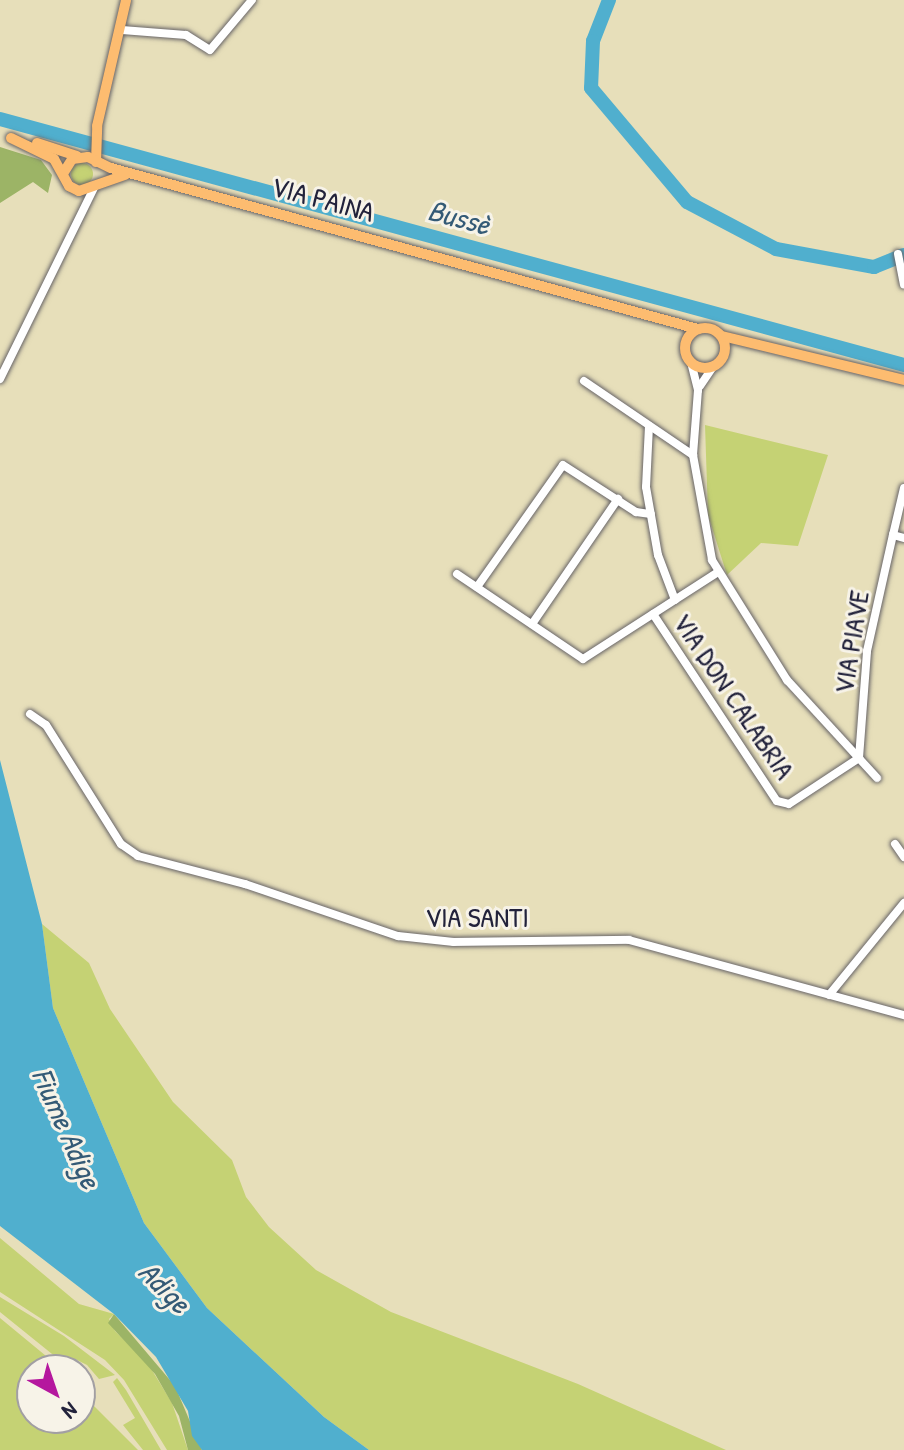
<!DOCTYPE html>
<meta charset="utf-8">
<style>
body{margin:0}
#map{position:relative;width:904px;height:1450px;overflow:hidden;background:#e7dfba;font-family:"Patrick Hand",sans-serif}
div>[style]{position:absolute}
.green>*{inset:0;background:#c5d274}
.round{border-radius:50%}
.forest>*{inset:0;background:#9cb466}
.water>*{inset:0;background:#50afce}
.river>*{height:14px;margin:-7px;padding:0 7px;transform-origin:7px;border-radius:7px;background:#50afce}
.roads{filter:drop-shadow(0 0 2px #676467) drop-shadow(0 0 2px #676467)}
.minor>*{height:8px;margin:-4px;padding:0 4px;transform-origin:4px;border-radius:4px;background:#fff}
.major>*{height:10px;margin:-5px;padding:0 5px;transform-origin:5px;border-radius:5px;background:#fdbc70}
.major>.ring{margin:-5px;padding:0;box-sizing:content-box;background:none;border:10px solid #fdbc70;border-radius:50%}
span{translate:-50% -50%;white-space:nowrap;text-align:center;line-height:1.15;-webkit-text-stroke:6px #f7f3e8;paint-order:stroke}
.street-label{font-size:28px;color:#22223b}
.water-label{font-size:30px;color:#345a76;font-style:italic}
.north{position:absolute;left:16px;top:1354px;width:80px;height:80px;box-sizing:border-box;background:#f7f3e8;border:2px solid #a29fa3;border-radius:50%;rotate:140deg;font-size:22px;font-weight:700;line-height:32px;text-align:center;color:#22223b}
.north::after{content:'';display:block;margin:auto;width:28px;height:36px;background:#b5179e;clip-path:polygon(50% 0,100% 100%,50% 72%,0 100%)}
</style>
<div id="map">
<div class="green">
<i class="round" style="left:71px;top:163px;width:22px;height:22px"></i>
<i style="clip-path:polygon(705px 425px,828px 455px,798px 546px,761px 543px,727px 575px,708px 515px)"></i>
<i style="clip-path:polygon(42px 924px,89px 963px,110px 1009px,173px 1102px,232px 1160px,246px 1197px,269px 1227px,316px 1270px,391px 1312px,578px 1384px,726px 1450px,369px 1450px,324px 1417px,207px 1308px,144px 1223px,53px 1008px)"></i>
<i style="clip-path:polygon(0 1238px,79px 1304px,114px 1314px,109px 1319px,115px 1331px,147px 1362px,172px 1403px,188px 1450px,167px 1450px,124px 1380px,105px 1360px,0 1292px)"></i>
<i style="clip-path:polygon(0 1297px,64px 1336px,115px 1375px,99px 1379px,87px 1365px,75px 1359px,69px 1365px,57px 1358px,0 1312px)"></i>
<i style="clip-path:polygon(0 1318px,63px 1370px,32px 1370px,32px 1418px,80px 1418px,80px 1392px,138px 1450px,0 1450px)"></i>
<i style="clip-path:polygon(117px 1378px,126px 1390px,161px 1450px,143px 1450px,123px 1425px,135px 1418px,113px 1382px)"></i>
</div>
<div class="forest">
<i style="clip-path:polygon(0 147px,41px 160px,52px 175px,48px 193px,33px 182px,0 203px)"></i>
<i style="clip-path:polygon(114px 1314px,175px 1386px,202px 1450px,188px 1450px,179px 1416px,155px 1374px,108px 1323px)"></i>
</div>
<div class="water">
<i style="clip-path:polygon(0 760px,42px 924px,53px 1008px,144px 1223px,207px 1308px,324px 1417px,369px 1450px,202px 1450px,192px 1436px,188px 1411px,156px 1357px,114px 1314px,0 1226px)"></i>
</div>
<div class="river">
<i style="left:609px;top:0;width:44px;rotate:111.3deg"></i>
<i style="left:593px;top:41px;width:47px;rotate:92.4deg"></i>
<i style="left:591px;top:88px;width:149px;rotate:49.9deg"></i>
<i style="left:687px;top:202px;width:101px;rotate:27.8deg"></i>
<i style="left:776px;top:249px;width:100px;rotate:10.4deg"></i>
<i style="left:874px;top:267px;width:32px;rotate:-22deg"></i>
<i style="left:0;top:119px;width:937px;rotate:15.22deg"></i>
</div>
<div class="roads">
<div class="minor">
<i style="left:122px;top:30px;width:64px;rotate:4.5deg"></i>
<i style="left:186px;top:35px;width:28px;rotate:32deg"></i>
<i style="left:210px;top:50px;width:65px;rotate:-50deg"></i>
<i style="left:898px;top:254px;width:31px;rotate:79deg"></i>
<i style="left:691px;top:362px;width:29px;rotate:76deg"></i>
<i style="left:698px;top:390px;width:65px;rotate:94.4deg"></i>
<i style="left:693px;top:455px;width:107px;rotate:79.7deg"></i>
<i style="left:712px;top:560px;width:142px;rotate:58deg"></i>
<i style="left:787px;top:680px;width:133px;rotate:47.4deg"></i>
<i style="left:0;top:379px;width:215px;rotate:-63.8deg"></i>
<i style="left:584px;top:381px;width:132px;rotate:34.2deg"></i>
<i style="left:700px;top:386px;width:23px;rotate:-56deg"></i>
<i style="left:649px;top:426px;width:61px;rotate:92.8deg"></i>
<i style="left:646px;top:487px;width:69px;rotate:80deg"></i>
<i style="left:658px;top:555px;width:48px;rotate:69.3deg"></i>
<i style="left:904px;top:488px;width:48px;rotate:103.2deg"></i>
<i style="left:893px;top:535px;width:11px;rotate:15deg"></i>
<i style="left:457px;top:574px;width:152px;rotate:34deg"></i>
<i style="left:583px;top:659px;width:161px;rotate:-32.8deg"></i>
<i style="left:477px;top:587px;width:149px;rotate:-54.8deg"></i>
<i style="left:563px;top:465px;width:87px;rotate:32.8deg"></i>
<i style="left:636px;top:512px;width:15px;rotate:8deg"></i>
<i style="left:653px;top:614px;width:224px;rotate:56.5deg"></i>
<i style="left:777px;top:801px;width:12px;rotate:14deg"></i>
<i style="left:789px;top:804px;width:84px;rotate:-33.3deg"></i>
<i style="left:859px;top:758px;width:107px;rotate:-85.7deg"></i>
<i style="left:867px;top:651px;width:119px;rotate:-77.4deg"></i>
<i style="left:532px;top:624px;width:152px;rotate:-55.5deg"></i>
<i style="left:30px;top:714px;width:19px;rotate:35deg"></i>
<i style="left:46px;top:725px;width:141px;rotate:57.8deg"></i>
<i style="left:121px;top:844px;width:21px;rotate:35deg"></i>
<i style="left:138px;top:856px;width:111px;rotate:14.7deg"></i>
<i style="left:245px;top:884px;width:162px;rotate:18.8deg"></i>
<i style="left:398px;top:936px;width:56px;rotate:6.1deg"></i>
<i style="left:454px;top:942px;width:175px;rotate:-0.7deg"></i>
<i style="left:629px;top:940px;width:285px;rotate:15.3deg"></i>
<i style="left:895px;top:844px;width:16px;rotate:55deg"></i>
<i style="left:829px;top:995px;width:119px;rotate:-50.8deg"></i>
</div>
<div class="major">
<i style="left:11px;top:138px;width:48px;rotate:26deg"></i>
<i style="left:54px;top:159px;width:31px;rotate:61deg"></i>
<i style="left:69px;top:186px;width:11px;rotate:27deg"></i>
<i style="left:79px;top:191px;width:49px;rotate:-19.2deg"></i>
<i style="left:37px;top:143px;width:42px;rotate:18deg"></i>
<i style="left:96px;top:162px;width:36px;rotate:-88deg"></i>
<i style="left:97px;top:126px;width:129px;rotate:-77deg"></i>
<i style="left:64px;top:172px;width:15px;rotate:-58deg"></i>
<i style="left:72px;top:159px;width:16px;rotate:-7deg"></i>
<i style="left:88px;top:157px;width:25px;rotate:26deg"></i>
<i style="left:111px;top:168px;width:609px;rotate:15.34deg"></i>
<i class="ring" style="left:685px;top:328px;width:30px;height:30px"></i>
<i style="left:722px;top:336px;width:187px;rotate:13.6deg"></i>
</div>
</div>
<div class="street-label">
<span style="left:323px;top:199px;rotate:15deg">VIA PAINA</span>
<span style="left:851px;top:642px;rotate:-81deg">VIA PIAVE</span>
<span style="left:734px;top:696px;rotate:56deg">VIA DON CALABRIA</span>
<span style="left:477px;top:917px">VIA SANTI</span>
</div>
<div class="water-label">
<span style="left:459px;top:217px;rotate:15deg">Bussè</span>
<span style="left:67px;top:1128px;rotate:66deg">Fiume Adige</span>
<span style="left:165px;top:1287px;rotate:45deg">Adige</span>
</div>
<div class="north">N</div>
</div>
